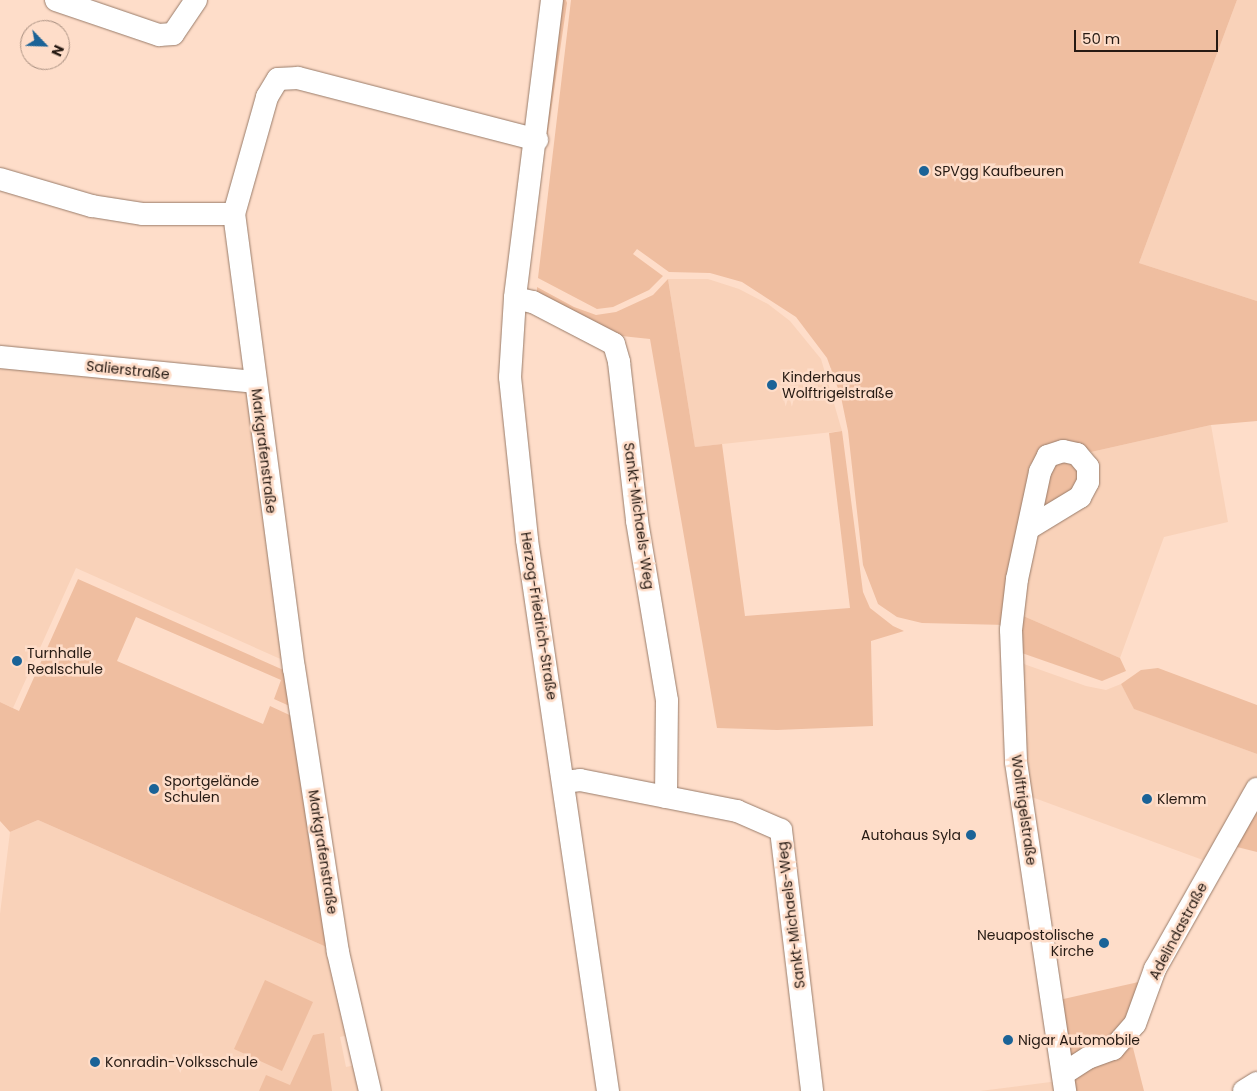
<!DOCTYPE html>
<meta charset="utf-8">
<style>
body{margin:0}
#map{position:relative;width:1257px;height:1091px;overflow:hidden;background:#feddc9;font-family:Poppins,sans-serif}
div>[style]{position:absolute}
.built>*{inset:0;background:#f9d2b9}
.green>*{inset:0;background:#efbea0}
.roads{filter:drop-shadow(0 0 1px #997c6a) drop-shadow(0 0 1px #997c6a)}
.street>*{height:22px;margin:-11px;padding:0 11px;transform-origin:11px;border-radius:11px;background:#fff}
.dots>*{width:14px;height:14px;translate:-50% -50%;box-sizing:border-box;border:2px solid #feddc9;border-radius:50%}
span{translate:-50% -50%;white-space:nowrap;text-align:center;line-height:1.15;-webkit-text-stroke:5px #feddc9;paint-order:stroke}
.poi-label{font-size:14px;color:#261a13}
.left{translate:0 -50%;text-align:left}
.right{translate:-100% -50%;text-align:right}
.street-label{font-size:14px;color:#261a13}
.north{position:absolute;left:20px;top:20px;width:50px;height:50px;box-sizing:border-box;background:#feddc9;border:1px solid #a88f80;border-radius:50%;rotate:114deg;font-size:14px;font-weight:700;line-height:20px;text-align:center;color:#261a13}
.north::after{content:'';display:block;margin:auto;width:18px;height:22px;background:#1b6397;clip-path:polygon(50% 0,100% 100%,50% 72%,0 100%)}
.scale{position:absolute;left:1074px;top:30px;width:144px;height:22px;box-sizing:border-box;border:2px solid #261a13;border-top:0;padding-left:6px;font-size:15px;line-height:18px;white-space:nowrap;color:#261a13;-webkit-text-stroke:4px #feddc9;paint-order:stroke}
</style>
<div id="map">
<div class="built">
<i style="clip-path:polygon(1237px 0,1257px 0,1257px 301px,1139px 263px)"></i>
<i style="clip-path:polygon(668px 279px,708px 279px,739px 289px,768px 304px,790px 321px,821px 359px,842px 431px,695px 447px)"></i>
<i style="clip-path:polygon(0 360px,250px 385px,285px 661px,76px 568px,13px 708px,0 702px)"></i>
<i style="clip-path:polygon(1211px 425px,1228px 522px,1164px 537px,1120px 658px,1021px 615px,1036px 534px,1089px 505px,1099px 485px,1099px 464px,1091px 452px)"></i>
<i style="clip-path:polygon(1015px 661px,1086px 686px,1106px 690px,1121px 684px,1135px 709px,1257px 754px,1257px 778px,1211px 863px,1029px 796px)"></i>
<i style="clip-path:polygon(38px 820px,331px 949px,348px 1035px,340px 1037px,346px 1067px,355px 1065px,361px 1091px,0 1091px,0 914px,10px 832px)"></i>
<i style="clip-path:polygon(1058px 1081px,1059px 1091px,980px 1091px)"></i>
</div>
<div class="green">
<i style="clip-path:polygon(560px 0,566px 0,567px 3px,547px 138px,542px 138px)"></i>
<i style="clip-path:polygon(571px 0,1237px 0,1139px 263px,1257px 301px,1257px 421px,1211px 425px,1091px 452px,1082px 444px,1062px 441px,1043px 448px,1030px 465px,1006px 625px,922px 623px,897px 617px,878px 604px,863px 565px,848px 431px,841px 397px,827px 358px,796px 317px,742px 282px,710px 273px,669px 272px,637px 249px,633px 254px,663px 276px,649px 290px,613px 307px,597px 309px,538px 278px)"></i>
<i style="clip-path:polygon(668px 279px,695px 447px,722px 444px,745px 616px,850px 608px,829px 433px,842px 431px,863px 592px,870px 608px,893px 626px,904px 631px,871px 641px,873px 726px,777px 730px,717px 728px,650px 339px,612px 335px,537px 299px,537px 287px,574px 307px,596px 315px,616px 312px,653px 295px)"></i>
<i style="clip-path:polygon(1073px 461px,1080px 470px,1076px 492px,1043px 506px,1053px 463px)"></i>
<i style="clip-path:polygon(78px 579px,288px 672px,294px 708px,274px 699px,281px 680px,136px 617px,117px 661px,263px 724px,270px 706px,296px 718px,331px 949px,38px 820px,10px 832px,0 821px,0 702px,19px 711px)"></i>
<i style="clip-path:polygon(1021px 615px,1120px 658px,1126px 671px,1102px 681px,1019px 652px)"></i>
<i style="clip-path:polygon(1158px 668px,1257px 705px,1257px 754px,1134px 709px,1121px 684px,1141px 670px)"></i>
<i style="clip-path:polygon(1257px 801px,1257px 852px,1233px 846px)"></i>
<i style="clip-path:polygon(265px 980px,313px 1002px,282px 1071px,234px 1049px)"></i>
<i style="clip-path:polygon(1143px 981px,1118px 1037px,1068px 1056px,1059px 1000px)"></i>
<i style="clip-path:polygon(324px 1033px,332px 1091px,259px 1091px,266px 1075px,290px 1085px,313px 1035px)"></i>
<i style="clip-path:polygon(1131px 1040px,1144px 1091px,1072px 1091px,1070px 1080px)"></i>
</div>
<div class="roads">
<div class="street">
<i style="left:56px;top:0;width:109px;rotate:18.8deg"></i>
<i style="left:159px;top:35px;width:14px;rotate:-4deg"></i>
<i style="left:173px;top:34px;width:41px;rotate:-55.9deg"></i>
<i style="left:552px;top:0;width:300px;rotate:97.1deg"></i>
<i style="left:515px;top:298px;width:79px;rotate:93.6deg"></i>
<i style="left:510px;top:377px;width:164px;rotate:84deg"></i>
<i style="left:527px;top:540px;width:557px;rotate:81.64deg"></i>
<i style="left:0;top:179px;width:96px;rotate:16.4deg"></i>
<i style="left:92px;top:206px;width:52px;rotate:8.9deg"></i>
<i style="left:143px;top:214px;width:91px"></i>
<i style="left:515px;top:298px;width:18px;rotate:13deg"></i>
<i style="left:533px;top:302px;width:91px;rotate:27.4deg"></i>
<i style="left:614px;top:344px;width:19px;rotate:74deg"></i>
<i style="left:619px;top:362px;width:160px;rotate:83.5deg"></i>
<i style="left:637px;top:521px;width:182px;rotate:80.5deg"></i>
<i style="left:667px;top:701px;width:96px;rotate:90.6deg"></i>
<i style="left:0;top:357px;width:257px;rotate:5.6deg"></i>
<i style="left:1029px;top:528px;width:60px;rotate:-31.3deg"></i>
<i style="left:1080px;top:497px;width:17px;rotate:-62deg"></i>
<i style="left:1088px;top:482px;width:15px;rotate:-90deg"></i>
<i style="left:1088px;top:467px;width:17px;rotate:-130deg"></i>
<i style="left:1077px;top:454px;width:14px;rotate:-168deg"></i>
<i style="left:1063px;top:451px;width:16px;rotate:162deg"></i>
<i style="left:1048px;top:456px;width:18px;rotate:117deg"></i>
<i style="left:1040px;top:472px;width:109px;rotate:102.1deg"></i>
<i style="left:1017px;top:579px;width:51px;rotate:96.7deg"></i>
<i style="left:1011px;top:630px;width:132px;rotate:87.8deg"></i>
<i style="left:1016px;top:762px;width:333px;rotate:81.5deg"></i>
<i style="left:564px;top:782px;width:16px;rotate:-7deg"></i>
<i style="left:580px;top:780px;width:160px;rotate:11.2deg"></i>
<i style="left:737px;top:811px;width:48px;rotate:23.4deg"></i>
<i style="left:781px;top:830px;width:263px;rotate:83.2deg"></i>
<i style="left:1063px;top:1074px;width:30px;rotate:-33deg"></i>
<i style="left:1088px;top:1058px;width:27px;rotate:-20deg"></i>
<i style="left:1113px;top:1049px;width:33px;rotate:-49deg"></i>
<i style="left:1135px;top:1024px;width:59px;rotate:-70deg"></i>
<i style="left:1155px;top:969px;width:207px;rotate:-60.5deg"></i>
<i style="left:370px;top:1091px;width:143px;rotate:-103deg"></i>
<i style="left:338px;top:952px;width:286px;rotate:-98.8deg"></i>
<i style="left:294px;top:669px;width:459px;rotate:-97.5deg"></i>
<i style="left:234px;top:214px;width:122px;rotate:-74.2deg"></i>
<i style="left:267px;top:97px;width:21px;rotate:-59deg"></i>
<i style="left:278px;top:79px;width:20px;rotate:-3deg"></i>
<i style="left:298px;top:78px;width:247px;rotate:14.5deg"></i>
<i style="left:1244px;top:1091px;width:15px;rotate:-32deg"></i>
</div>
</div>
<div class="dots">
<i style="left:924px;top:171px;background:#1b6397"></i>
<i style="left:772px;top:385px;background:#1b6397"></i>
<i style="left:17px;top:661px;background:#1b6397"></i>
<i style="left:154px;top:789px;background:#1b6397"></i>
<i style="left:1147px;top:799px;background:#1b6397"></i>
<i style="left:971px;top:835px;background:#1b6397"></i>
<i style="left:1104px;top:943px;background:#1b6397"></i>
<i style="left:1008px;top:1040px;background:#1b6397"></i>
<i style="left:95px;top:1062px;background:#1b6397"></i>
</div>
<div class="poi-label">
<span class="left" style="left:934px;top:171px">SPVgg Kaufbeuren</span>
<span class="left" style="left:782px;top:385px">Kinderhaus<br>Wolftrigelstraße</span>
<span class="left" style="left:27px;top:661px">Turnhalle<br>Realschule</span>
<span class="left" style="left:164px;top:789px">Sportgelände<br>Schulen</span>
<span class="left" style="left:1157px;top:799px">Klemm</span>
<span class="right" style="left:961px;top:835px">Autohaus Syla</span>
<span class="right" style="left:1094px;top:943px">Neuapostolische<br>Kirche</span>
<span class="left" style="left:1018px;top:1040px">Nigar Automobile</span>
<span class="left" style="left:105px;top:1062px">Konradin-Volksschule</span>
</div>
<div class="street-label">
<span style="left:128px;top:370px;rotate:6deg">Salierstraße</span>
<span style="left:264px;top:451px;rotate:83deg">Markgrafenstraße</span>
<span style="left:639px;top:516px;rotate:82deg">Sankt-Michaels-Weg</span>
<span style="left:539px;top:616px;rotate:81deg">Herzog-Friedrich-Straße</span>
<span style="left:1024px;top:810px;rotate:82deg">Wolftrigelstraße</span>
<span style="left:323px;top:852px;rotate:81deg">Markgrafenstraße</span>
<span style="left:791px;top:915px;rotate:-97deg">Sankt-Michaels-Weg</span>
<span style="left:1178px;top:931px;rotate:-62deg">Adelindastraße</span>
</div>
<div class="north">N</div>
<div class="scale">50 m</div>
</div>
